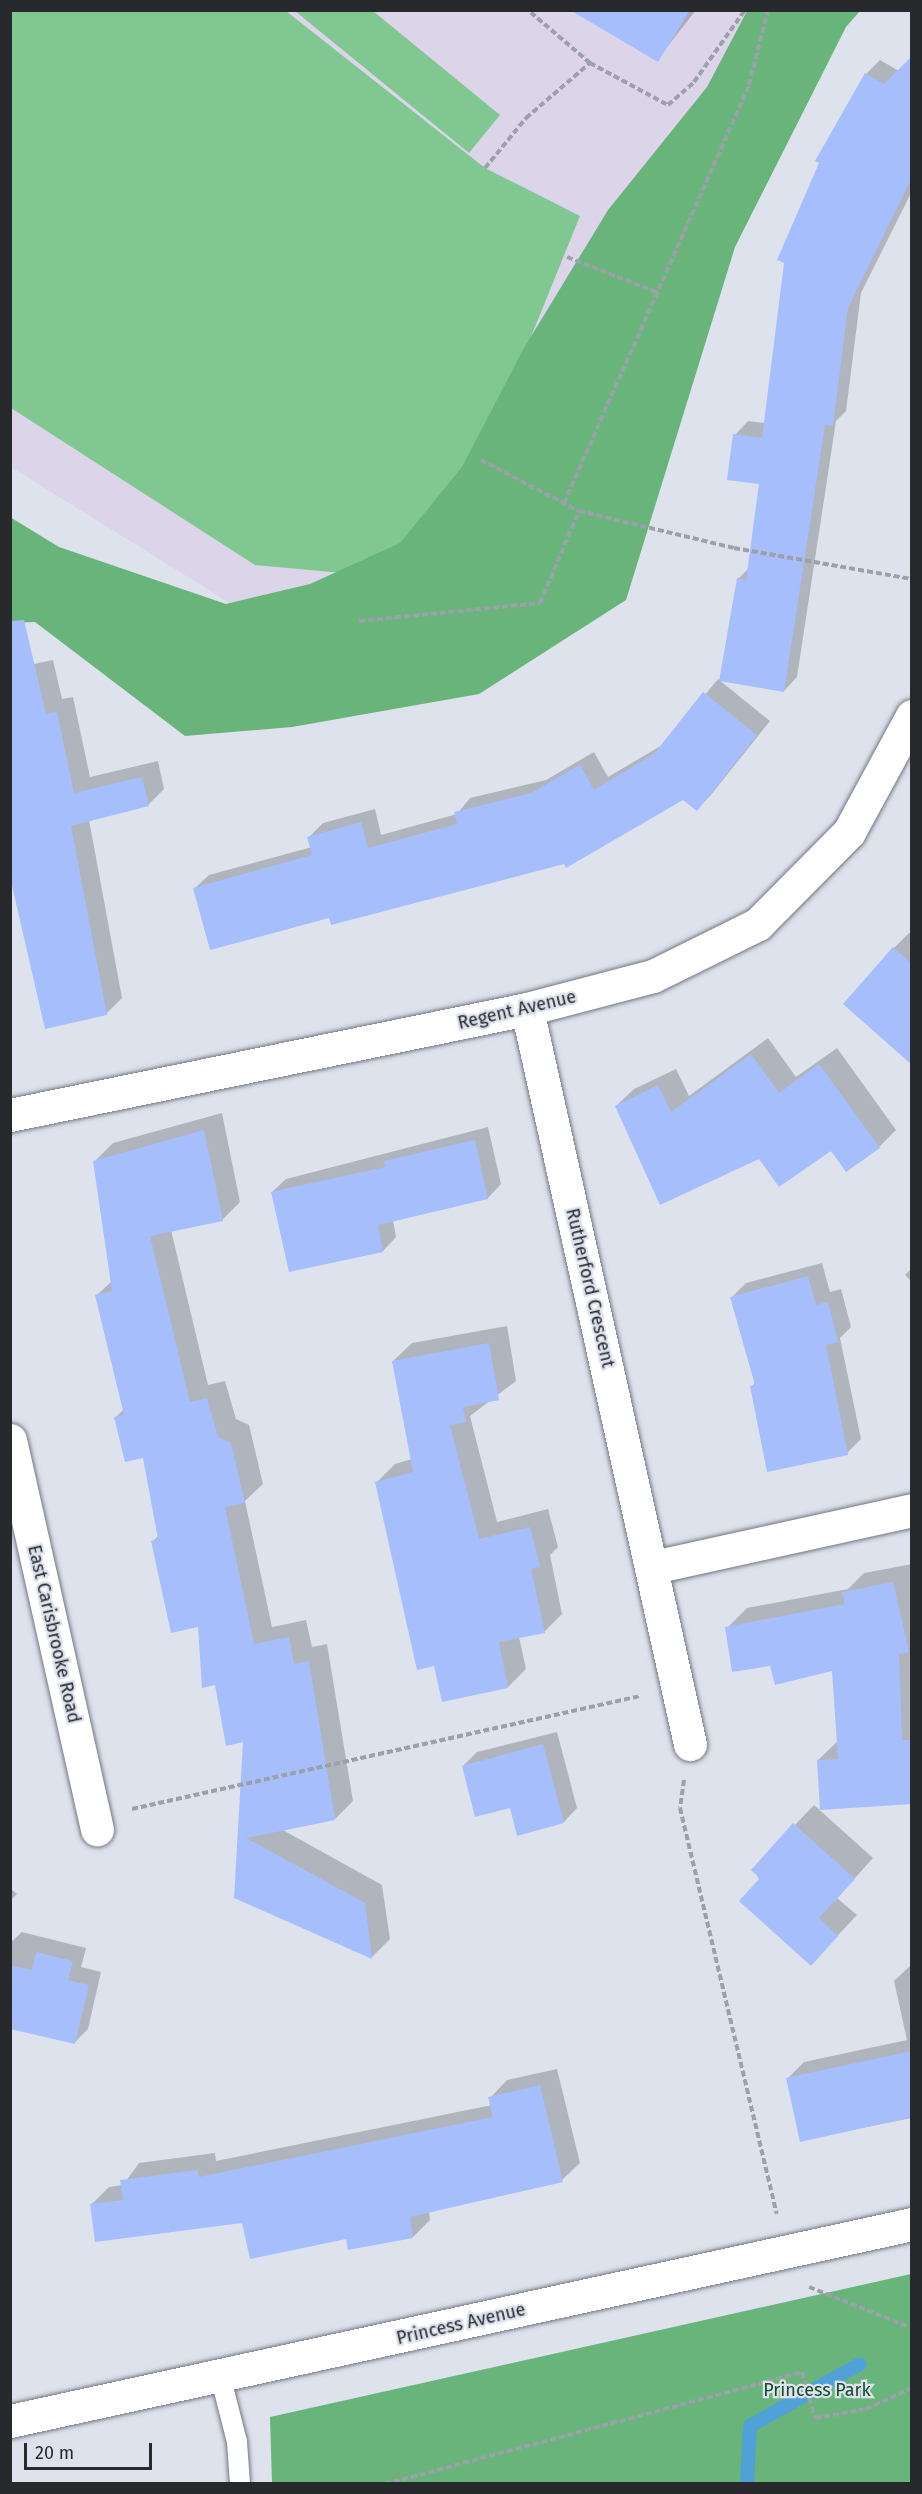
<!DOCTYPE html>
<style>
body{margin:0}
#map{position:relative;width:922px;height:2494px;overflow:hidden;background:#dde2ed;font-family:"Fira Sans",sans-serif}
div>[style]{position:absolute}
.education>*{inset:0;background:#dcd4e9}
.green>*{inset:0;background:#81c791}
.forest>*{inset:0;background:#68b47b}
.shadow>*{inset:0;background:#0003}
.stream>*{height:14px;margin:-7px;padding:0 7px;transform-origin:7px;border-radius:7px;background:#51a1d9}
.building>*{inset:0;background:#a7befc}
.path>*{height:4px;margin-top:-2px;transform-origin:0;background:repeating-linear-gradient(90deg,#9ca0a8 0 6px,transparent 0 9px)}
.roads{filter:drop-shadow(0 0 2px #737781) drop-shadow(0 0 2px #737781)}
.lane>*{height:20px;margin:-10px;padding:0 10px;transform-origin:10px;border-radius:10px;background:#fff}
.street>*{height:33px;margin:-16.5px;padding:0 16.5px;transform-origin:16.5px;border-radius:16.5px;background:#fff}
span{translate:-50% -50%;white-space:nowrap;text-align:center;line-height:1.15;-webkit-text-stroke:4.5px #dde2ed;paint-order:stroke}
.street-label{font-size:18px;color:#27292d}
.park-label{font-size:18px;color:#124b26}
.frame{position:absolute;inset:0;border:12px solid #27292d;pointer-events:none}
.scale{position:absolute;left:24px;top:2443px;width:128px;height:27px;box-sizing:border-box;border:3px solid #27292d;border-top:0;padding-left:8px;font-size:18px;line-height:21px;white-space:nowrap;color:#27292d;-webkit-text-stroke:4px #dde2ed;paint-order:stroke}
</style>
<div id="map">
<div class="education">
<i style="clip-path:polygon(10px 11px,763px 11px,444px 575px,286px 638px,11px 467px)"></i>
</div>
<div class="green">
<i style="clip-path:polygon(10px 11px,286px 11px,485px 168px,580px 216px,481px 460px,386px 577px,255px 565px,11px 408px)"></i>
<i style="clip-path:polygon(295px 11px,373px 11px,500px 115px,469px 153px)"></i>
</div>
<div class="forest">
<i style="clip-path:polygon(747px 11px,860px 11px,846px 27px,735px 247px,626px 600px,479px 694px,292px 727px,185px 736px,35px 622px,11px 623px,10px 517px,59px 547px,226px 604px,310px 584px,400px 543px,462px 467px,524px 348px,608px 210px,707px 87px)"></i>
<i style="clip-path:polygon(911px 2274px,911px 2483px,272px 2483px,270px 2417px)"></i>
</div>
<div class="shadow">
<i style="clip-path:polygon(576px 10px,696px 10px,657px 60px)"></i>
<i style="clip-path:polygon(912px 58px,912px 191px,861px 293px,846px 411px,836px 421px,797px 677px,784px 691px,738px 579px,750px 567px,761px 483px,735px 435px,748px 421px,765px 423px,866px 74px,880px 60px,899px 71px)"></i>
<i style="clip-path:polygon(53px 660px,62px 699px,73px 697px,90px 777px,158px 761px,164px 789px,148px 805px,89px 820px,122px 998px,106px 1014px,10px 669px)"></i>
<i style="clip-path:polygon(718px 679px,770px 721px,710px 796px,697px 809px,683px 799px,565px 863px,330px 916px,195px 888px,209px 875px,312px 847px,309px 837px,323px 823px,375px 809px,381px 835px,457px 814px,470px 798px,546px 780px,594px 752px,608px 777px,664px 744px)"></i>
<i style="clip-path:polygon(909px 933px,912px 935px,912px 1063px,894px 948px)"></i>
<i style="clip-path:polygon(768px 1038px,796px 1077px,837px 1048px,896px 1130px,879px 1147px,760px 1158px,616px 1106px,634px 1089px,676px 1069px,689px 1096px)"></i>
<i style="clip-path:polygon(222px 1113px,240px 1202px,222px 1220px,171px 1230px,208px 1385px,225px 1381px,236px 1419px,249px 1425px,263px 1484px,245px 1501px,272px 1627px,306px 1620px,312px 1647px,327px 1644px,353px 1801px,335px 1819px,281px 1829px,382px 1885px,390px 1939px,372px 1957px,235px 1897px,245px 1740px,217px 1683px,199px 1626px,153px 1541px,159px 1535px,145px 1456px,116px 1417px,124px 1409px,97px 1295px,112px 1281px,95px 1161px,113px 1143px)"></i>
<i style="clip-path:polygon(488px 1127px,501px 1184px,488px 1198px,393px 1220px,396px 1237px,383px 1251px,272px 1192px,286px 1179px)"></i>
<i style="clip-path:polygon(822px 1263px,830px 1292px,841px 1289px,851px 1327px,840px 1338px,861px 1439px,847px 1453px,751px 1387px,755px 1383px,732px 1297px,746px 1283px)"></i>
<i style="clip-path:polygon(912px 1268px,912px 1282px,905px 1275px)"></i>
<i style="clip-path:polygon(507px 1326px,516px 1381px,470px 1416px,497px 1522px,548px 1509px,558px 1547px,550px 1555px,562px 1614px,544px 1632px,519px 1637px,526px 1669px,508px 1687px,436px 1665px,377px 1482px,395px 1464px,412px 1459px,393px 1361px,412px 1343px)"></i>
<i style="clip-path:polygon(912px 1564px,912px 1803px,818px 1760px,838px 1741px,833px 1669px,771px 1664px,727px 1628px,747px 1608px,848px 1589px,864px 1573px)"></i>
<i style="clip-path:polygon(557px 1732px,577px 1808px,564px 1822px,511px 1806px,463px 1766px,477px 1752px)"></i>
<i style="clip-path:polygon(814px 1805px,873px 1858px,837px 1898px,857px 1915px,811px 1964px,753px 1869px)"></i>
<i style="clip-path:polygon(10px 1888px,17px 1894px,10px 1901px)"></i>
<i style="clip-path:polygon(22px 1932px,86px 1948px,81px 1967px,101px 1972px,88px 2029px,74px 2043px,10px 2027px,10px 1943px)"></i>
<i style="clip-path:polygon(911px 1965px,912px 2118px,801px 2140px,787px 2079px,804px 2062px,907px 2040px,894px 1981px)"></i>
<i style="clip-path:polygon(557px 2069px,580px 2163px,562px 2180px,429px 2211px,430px 2220px,413px 2237px,347px 2237px,92px 2204px,109px 2187px,123px 2185px,139px 2163px,215px 2153px,216px 2161px,492px 2105px,490px 2098px,507px 2080px)"></i>
</div>
<div class="stream">
<i style="left:747px;top:2484px;width:58px;rotate:-87deg"></i>
<i style="left:750px;top:2426px;width:126px;rotate:-29.4deg"></i>
</div>
<div class="building">
<i style="clip-path:polygon(570px 10px,690px 10px,658px 62px)"></i>
<i style="clip-path:polygon(912px 56px,912px 177px,848px 308px,833px 426px,825px 425px,784px 692px,719px 681px,737px 578px,746px 580px,759px 484px,727px 480px,733px 434px,762px 438px,784px 263px,777px 260px,819px 163px,815px 161px,865px 73px,884px 84px)"></i>
<i style="clip-path:polygon(24px 620px,46px 714px,57px 712px,74px 793px,142px 777px,149px 806px,71px 826px,107px 1015px,45px 1029px,10px 877px,10px 621px)"></i>
<i style="clip-path:polygon(703px 692px,757px 735px,697px 811px,683px 800px,566px 868px,564px 864px,331px 925px,329px 918px,210px 950px,193px 888px,312px 855px,307px 837px,361px 822px,368px 848px,457px 824px,454px 812px,531px 793px,580px 765px,594px 790px,654px 754px)"></i>
<i style="clip-path:polygon(893px 947px,912px 964px,912px 1065px,843px 1004px)"></i>
<i style="clip-path:polygon(751px 1054px,779px 1093px,819px 1064px,880px 1148px,846px 1172px,831px 1151px,779px 1187px,759px 1159px,660px 1205px,615px 1106px,658px 1085px,671px 1112px)"></i>
<i style="clip-path:polygon(204px 1130px,223px 1221px,150px 1236px,190px 1402px,207px 1398px,218px 1437px,231px 1443px,245px 1503px,225px 1507px,254px 1644px,289px 1637px,294px 1664px,309px 1661px,335px 1820px,246px 1838px,365px 1903px,372px 1959px,234px 1898px,243px 1742px,226px 1746px,215px 1685px,202px 1688px,198px 1627px,171px 1633px,151px 1541px,158px 1539px,143px 1458px,125px 1462px,114px 1417px,124px 1415px,95px 1295px,112px 1291px,93px 1161px)"></i>
<i style="clip-path:polygon(475px 1140px,488px 1199px,378px 1225px,383px 1252px,289px 1272px,271px 1192px,385px 1167px,384px 1161px)"></i>
<i style="clip-path:polygon(808px 1276px,816px 1305px,828px 1302px,838px 1342px,826px 1345px,848px 1455px,767px 1472px,750px 1386px,755px 1385px,730px 1297px)"></i>
<i style="clip-path:polygon(489px 1343px,499px 1400px,463px 1407px,466px 1422px,450px 1425px,479px 1539px,530px 1527px,540px 1567px,531px 1569px,545px 1633px,499px 1642px,508px 1688px,442px 1702px,434px 1666px,417px 1670px,375px 1482px,413px 1472px,392px 1361px)"></i>
<i style="clip-path:polygon(893px 1582px,909px 1652px,899px 1654px,902px 1740px,912px 1740px,912px 1804px,820px 1810px,817px 1760px,838px 1759px,832px 1671px,775px 1685px,770px 1666px,732px 1672px,725px 1627px,845px 1604px,842px 1592px)"></i>
<i style="clip-path:polygon(543px 1744px,564px 1823px,517px 1836px,510px 1808px,475px 1817px,462px 1766px)"></i>
<i style="clip-path:polygon(793px 1823px,855px 1879px,819px 1918px,838px 1936px,811px 1966px,739px 1901px,760px 1878px,751px 1870px)"></i>
<i style="clip-path:polygon(36px 1952px,73px 1961px,68px 1980px,89px 1985px,75px 2044px,10px 2029px,10px 1965px,32px 1970px)"></i>
<i style="clip-path:polygon(912px 2051px,912px 2117px,800px 2142px,786px 2078px)"></i>
<i style="clip-path:polygon(540px 2085px,563px 2182px,410px 2217px,413px 2238px,348px 2250px,346px 2239px,250px 2259px,242px 2223px,95px 2242px,90px 2204px,123px 2200px,120px 2180px,198px 2170px,199px 2177px,493px 2117px,488px 2097px)"></i>
</div>
<div class="path">
<i style="left:590px;top:63px;width:89px;rotate:28.3deg"></i>
<i style="left:668px;top:105px;width:35px;rotate:-41deg"></i>
<i style="left:694px;top:82px;width:88px;rotate:-54.7deg"></i>
<i style="left:485px;top:168px;width:65px;rotate:-50.6deg"></i>
<i style="left:526px;top:118px;width:84px;rotate:-40.7deg"></i>
<i style="left:590px;top:63px;width:82px;rotate:-139.5deg"></i>
<i style="left:567px;top:257px;width:96px;rotate:21.5deg"></i>
<i style="left:481px;top:460px;width:110px;rotate:27.5deg"></i>
<i style="left:579px;top:511px;width:159px;rotate:13.4deg"></i>
<i style="left:734px;top:548px;width:181px;rotate:9.9deg"></i>
<i style="left:564px;top:503px;width:457px;rotate:-66.1deg"></i>
<i style="left:749px;top:85px;width:77px;rotate:-75.8deg"></i>
<i style="left:359px;top:621px;width:182px;rotate:-5.7deg"></i>
<i style="left:540px;top:603px;width:100px;rotate:-67deg"></i>
<i style="left:684px;top:1780px;width:28px;rotate:98deg"></i>
<i style="left:680px;top:1808px;width:417px;rotate:76.6deg"></i>
<i style="left:132px;top:1809px;width:520px;rotate:-12.54deg"></i>
<i style="left:809px;top:2287px;width:111px;rotate:21.7deg"></i>
<i style="left:385px;top:2484px;width:432px;rotate:-15deg"></i>
<i style="left:802px;top:2372px;width:48px;rotate:74.2deg"></i>
<i style="left:815px;top:2418px;width:52px;rotate:-10deg"></i>
<i style="left:866px;top:2409px;width:51px;rotate:-24.5deg"></i>
</div>
<div class="roads">
<div class="lane">
<i style="left:221px;top:2379px;width:65px;rotate:75.7deg"></i>
<i style="left:237px;top:2442px;width:42px;rotate:85.9deg"></i>
</div>
<div class="street">
<i style="left:527px;top:1009px;width:753px;rotate:77.5deg"></i>
<i style="left:10px;top:1115px;width:528px;rotate:-11.59deg"></i>
<i style="left:527px;top:1009px;width:130px;rotate:-14.7deg"></i>
<i style="left:653px;top:976px;width:117px;rotate:-26.3deg"></i>
<i style="left:758px;top:924px;width:129px;rotate:-45.3deg"></i>
<i style="left:849px;top:832px;width:132px;rotate:-61.5deg"></i>
<i style="left:10px;top:1440px;width:399px;rotate:77.4deg"></i>
<i style="left:653px;top:1567px;width:265px;rotate:-12.4deg"></i>
<i style="left:10px;top:2421px;width:923px;rotate:-12.32deg"></i>
</div>
</div>
<div class="street-label">
<span style="left:517px;top:1010px;rotate:-13deg">Regent Avenue</span>
<span style="left:590px;top:1288px;rotate:77deg">Rutherford Crescent</span>
<span style="left:54px;top:1634px;rotate:77deg">East Carisbrooke Road</span>
<span style="left:461px;top:2324px;rotate:-13deg">Princess Avenue</span>
</div>
<div class="park-label">
<span style="left:817px;top:2390px">Princess Park</span>
</div>
<div class="frame"></div>
<div class="scale">20 m</div>
</div>
